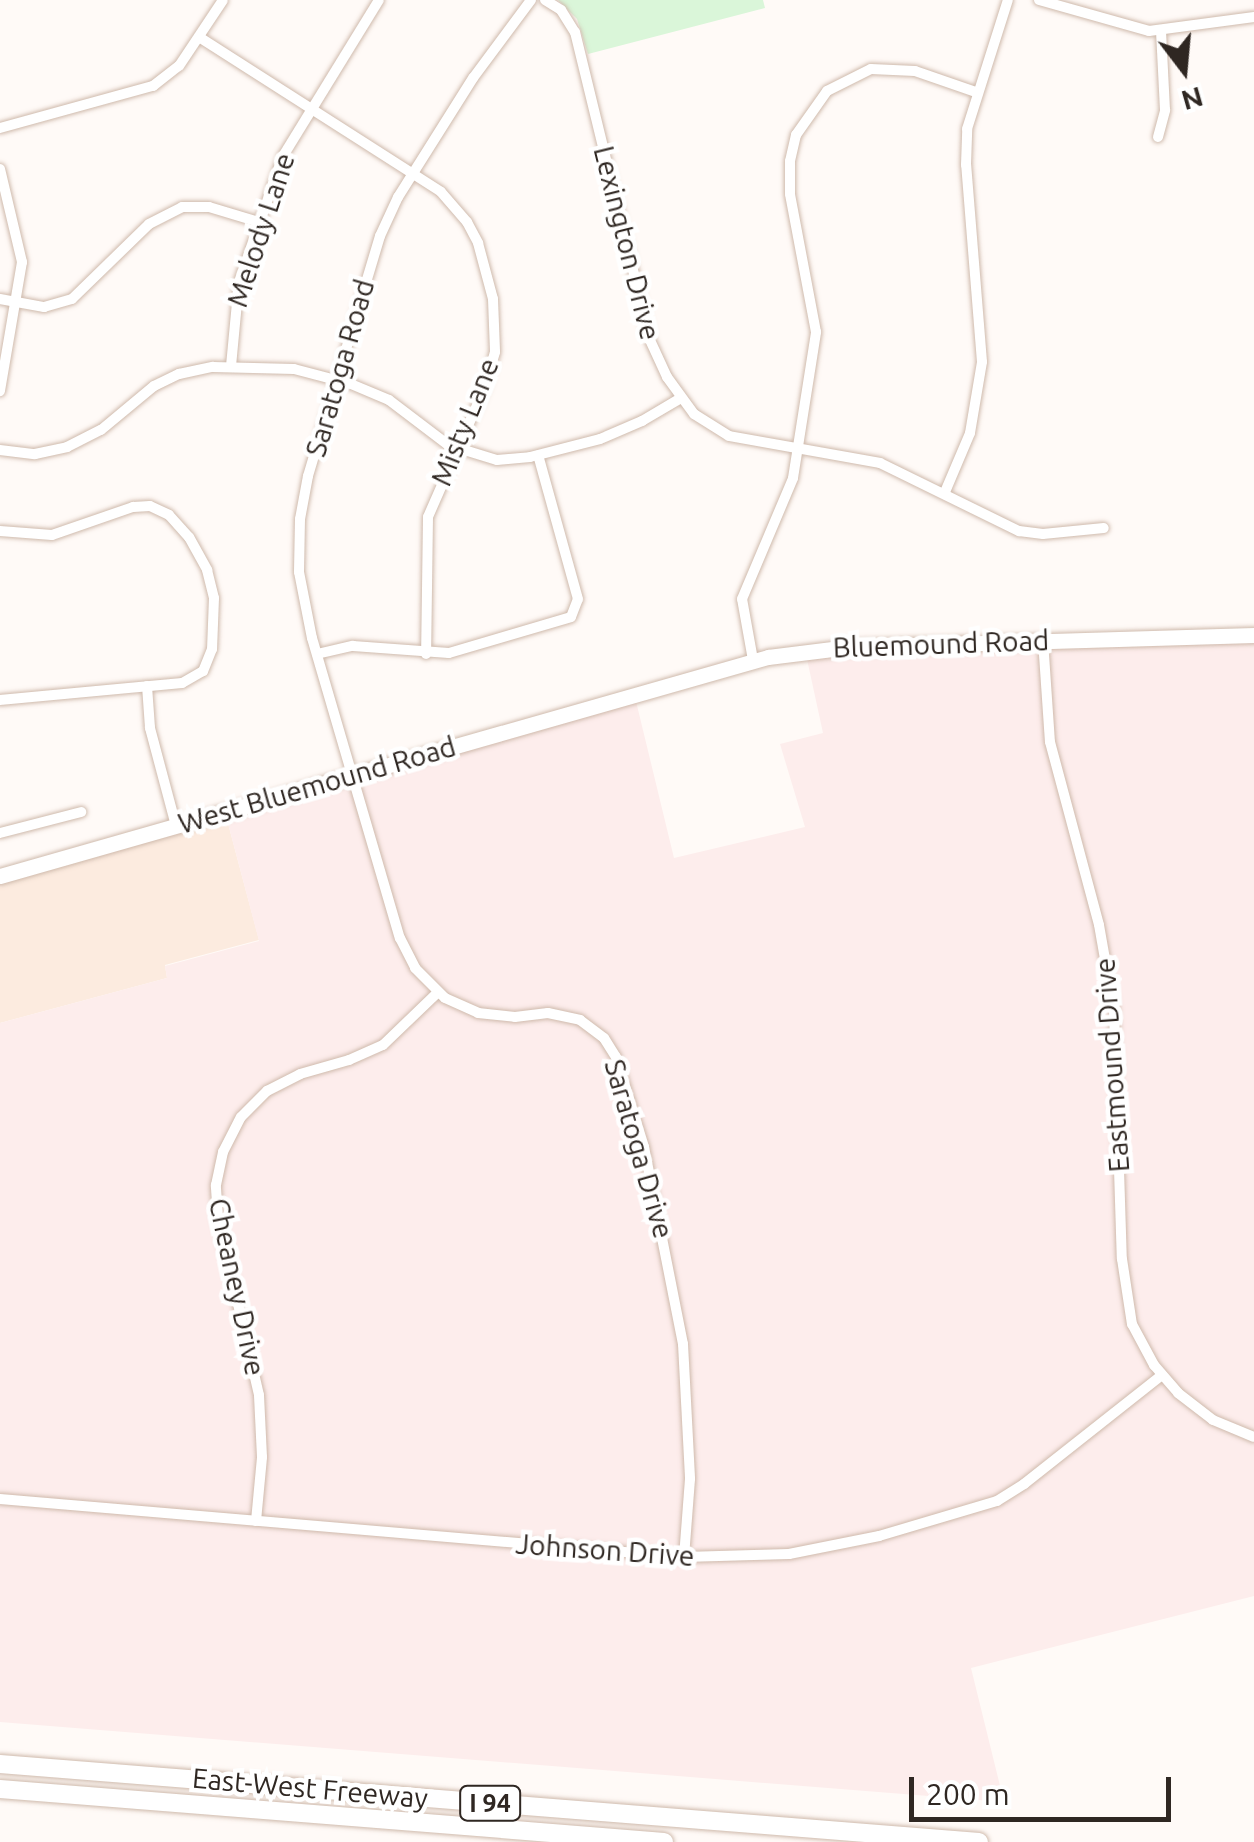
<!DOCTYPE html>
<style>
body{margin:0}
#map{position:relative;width:1254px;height:1842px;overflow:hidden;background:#fffaf7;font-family:Ubuntu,sans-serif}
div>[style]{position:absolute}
.built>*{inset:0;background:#fcebdf}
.industrial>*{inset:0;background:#fdedec}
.green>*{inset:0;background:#daf6d9}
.roads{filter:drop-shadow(0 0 2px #cfbaac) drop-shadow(0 0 2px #cfbaac)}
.street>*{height:10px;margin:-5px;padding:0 5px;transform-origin:5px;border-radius:5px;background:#fff}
.secondary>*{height:15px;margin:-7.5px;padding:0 7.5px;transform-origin:7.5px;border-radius:7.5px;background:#fff}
.highway>*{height:18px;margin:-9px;padding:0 9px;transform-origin:9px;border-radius:9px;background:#fff}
span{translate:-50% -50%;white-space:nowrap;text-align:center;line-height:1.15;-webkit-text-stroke:9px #fff;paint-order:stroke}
.shield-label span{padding:2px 8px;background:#fff;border:2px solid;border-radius:8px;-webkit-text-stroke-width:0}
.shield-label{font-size:25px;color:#2f2722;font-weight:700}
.street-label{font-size:28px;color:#2f2722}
.north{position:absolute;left:1134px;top:20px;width:100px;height:100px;-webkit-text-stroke:8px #fff;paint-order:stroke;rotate:164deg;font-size:28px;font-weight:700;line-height:40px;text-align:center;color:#2f2722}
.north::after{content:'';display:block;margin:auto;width:35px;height:45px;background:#2f2722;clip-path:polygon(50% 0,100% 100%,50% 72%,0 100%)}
.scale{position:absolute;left:909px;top:1777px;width:262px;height:45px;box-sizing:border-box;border:5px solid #2f2722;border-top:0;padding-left:12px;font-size:30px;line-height:35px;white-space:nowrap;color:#2f2722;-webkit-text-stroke:8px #fff;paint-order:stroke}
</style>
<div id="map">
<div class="built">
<i style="clip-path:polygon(225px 812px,259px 940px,165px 965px,167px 978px,0 1023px,0 876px)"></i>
</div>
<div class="industrial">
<i style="clip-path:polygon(1254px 635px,1254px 1596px,971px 1668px,1004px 1802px,0 1722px,0 1023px,167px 978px,165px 966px,259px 941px,225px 812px,634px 693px,674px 858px,805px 827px,780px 744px,823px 733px,805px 650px)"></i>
</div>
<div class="green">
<i style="clip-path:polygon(558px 0,763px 0,765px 8px,588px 54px,577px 19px)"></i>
</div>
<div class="roads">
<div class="street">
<i style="left:531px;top:0;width:97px;rotate:126.6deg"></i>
<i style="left:473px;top:78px;width:141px;rotate:122.2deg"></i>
<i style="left:398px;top:197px;width:43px;rotate:114.8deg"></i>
<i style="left:380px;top:236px;width:251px;rotate:106.7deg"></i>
<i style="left:308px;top:476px;width:44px;rotate:100.5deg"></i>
<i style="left:300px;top:519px;width:53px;rotate:91.1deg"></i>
<i style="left:299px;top:572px;width:67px;rotate:78.9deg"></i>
<i style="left:312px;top:638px;width:313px;rotate:73.7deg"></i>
<i style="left:400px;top:938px;width:34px;rotate:63deg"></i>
<i style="left:415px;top:968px;width:42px;rotate:45deg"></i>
<i style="left:445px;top:998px;width:36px;rotate:24deg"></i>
<i style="left:478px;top:1013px;width:37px;rotate:6deg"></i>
<i style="left:515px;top:1017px;width:33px;rotate:-7deg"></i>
<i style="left:548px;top:1013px;width:33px;rotate:12deg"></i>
<i style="left:580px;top:1020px;width:30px;rotate:37deg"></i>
<i style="left:604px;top:1038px;width:22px;rotate:58deg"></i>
<i style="left:616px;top:1057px;width:94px;rotate:72.7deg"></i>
<i style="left:644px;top:1147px;width:201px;rotate:78.8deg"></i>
<i style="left:683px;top:1344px;width:135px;rotate:87deg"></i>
<i style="left:690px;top:1479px;width:78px;rotate:94.4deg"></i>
<i style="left:545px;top:0;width:19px;rotate:32deg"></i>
<i style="left:561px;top:10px;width:26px;rotate:58deg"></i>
<i style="left:575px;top:32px;width:317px;rotate:76.3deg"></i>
<i style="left:650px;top:340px;width:41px;rotate:65.3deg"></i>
<i style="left:667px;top:377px;width:46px;rotate:53.9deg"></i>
<i style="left:694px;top:414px;width:41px;rotate:32.2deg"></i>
<i style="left:729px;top:436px;width:153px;rotate:10.1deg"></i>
<i style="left:880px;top:463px;width:155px;rotate:26.1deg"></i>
<i style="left:1019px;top:531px;width:24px;rotate:7deg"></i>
<i style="left:1043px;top:534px;width:61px;rotate:-5.6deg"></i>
<i style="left:1039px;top:0;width:114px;rotate:15.7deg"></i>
<i style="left:1149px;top:31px;width:106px;rotate:-7.6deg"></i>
<i style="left:199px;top:37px;width:287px;rotate:32.6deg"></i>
<i style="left:441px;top:192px;width:40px;rotate:49deg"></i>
<i style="left:467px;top:222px;width:24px;rotate:62deg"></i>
<i style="left:478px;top:243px;width:58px;rotate:75deg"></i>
<i style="left:493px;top:299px;width:53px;rotate:87.8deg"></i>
<i style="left:495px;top:352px;width:36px;rotate:106deg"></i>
<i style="left:485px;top:387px;width:142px;rotate:113.7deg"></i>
<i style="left:428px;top:517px;width:137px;rotate:90.8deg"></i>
<i style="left:0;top:128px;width:159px;rotate:-15.4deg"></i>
<i style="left:153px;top:86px;width:33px;rotate:-38deg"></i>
<i style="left:179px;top:66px;width:79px;rotate:-56.3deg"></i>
<i style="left:1158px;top:137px;width:28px;rotate:-75deg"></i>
<i style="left:1165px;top:110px;width:79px;rotate:-92.9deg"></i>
<i style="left:0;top:169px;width:96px;rotate:76.7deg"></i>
<i style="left:22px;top:262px;width:131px;rotate:99.7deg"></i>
<i style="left:0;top:299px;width:45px;rotate:10.3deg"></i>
<i style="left:44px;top:307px;width:29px;rotate:-16deg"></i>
<i style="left:72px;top:299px;width:107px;rotate:-44.2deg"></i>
<i style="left:149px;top:224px;width:37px;rotate:-27deg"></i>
<i style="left:182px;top:207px;width:27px"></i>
<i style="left:209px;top:207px;width:52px;rotate:16.7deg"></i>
<i style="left:231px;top:366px;width:84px;rotate:-84.6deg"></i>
<i style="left:239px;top:282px;width:133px;rotate:-70.8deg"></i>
<i style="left:283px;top:156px;width:183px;rotate:-58.4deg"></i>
<i style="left:0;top:450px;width:35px;rotate:7deg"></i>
<i style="left:35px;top:454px;width:33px;rotate:-12deg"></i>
<i style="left:67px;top:447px;width:38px;rotate:-27deg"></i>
<i style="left:101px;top:430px;width:69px;rotate:-39.7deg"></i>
<i style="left:154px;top:386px;width:28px;rotate:-26deg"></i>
<i style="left:179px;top:374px;width:35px;rotate:-12deg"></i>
<i style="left:213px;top:367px;width:81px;rotate:1.4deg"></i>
<i style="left:294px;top:369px;width:59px;rotate:14.7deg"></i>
<i style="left:351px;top:384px;width:41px;rotate:22.8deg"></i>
<i style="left:389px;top:400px;width:74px;rotate:37.3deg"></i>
<i style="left:448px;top:445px;width:51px;rotate:17deg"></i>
<i style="left:497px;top:460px;width:33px;rotate:-5deg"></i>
<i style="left:530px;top:457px;width:72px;rotate:-14.4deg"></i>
<i style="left:600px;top:439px;width:46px;rotate:-23.2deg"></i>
<i style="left:642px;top:421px;width:45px;rotate:-30.5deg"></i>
<i style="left:945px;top:492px;width:64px;rotate:-67deg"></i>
<i style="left:970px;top:433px;width:72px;rotate:-80.4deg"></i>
<i style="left:982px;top:362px;width:198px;rotate:-94.6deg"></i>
<i style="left:966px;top:165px;width:36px;rotate:-88deg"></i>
<i style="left:967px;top:129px;width:135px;rotate:-72.4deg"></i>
<i style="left:0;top:531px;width:52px;rotate:4.4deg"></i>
<i style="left:52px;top:535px;width:86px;rotate:-19.1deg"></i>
<i style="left:133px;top:507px;width:17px;rotate:-3deg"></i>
<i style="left:150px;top:506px;width:21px;rotate:25deg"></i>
<i style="left:169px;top:515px;width:30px;rotate:48deg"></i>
<i style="left:189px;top:537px;width:38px;rotate:61deg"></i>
<i style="left:207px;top:570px;width:29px;rotate:76deg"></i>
<i style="left:214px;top:598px;width:51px;rotate:92.2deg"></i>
<i style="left:212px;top:649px;width:24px;rotate:112deg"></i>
<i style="left:203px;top:671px;width:24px;rotate:150deg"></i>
<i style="left:182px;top:683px;width:183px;rotate:174.7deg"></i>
<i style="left:1043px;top:640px;width:102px;rotate:86.1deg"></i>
<i style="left:1050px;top:742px;width:189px;rotate:75deg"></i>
<i style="left:1099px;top:925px;width:86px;rotate:80deg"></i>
<i style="left:1114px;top:1010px;width:249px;rotate:88.2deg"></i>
<i style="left:1122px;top:1259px;width:66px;rotate:81.3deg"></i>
<i style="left:1132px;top:1324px;width:47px;rotate:61.8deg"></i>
<i style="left:1154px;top:1365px;width:37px;rotate:49deg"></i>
<i style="left:1178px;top:1393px;width:44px;rotate:37.6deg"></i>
<i style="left:1213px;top:1420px;width:44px;rotate:22.5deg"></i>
<i style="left:317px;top:654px;width:37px;rotate:-13deg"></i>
<i style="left:353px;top:646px;width:96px;rotate:4.2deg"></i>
<i style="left:449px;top:653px;width:127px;rotate:-16.4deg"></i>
<i style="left:571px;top:617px;width:19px;rotate:-69deg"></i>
<i style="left:578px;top:599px;width:149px;rotate:-105.5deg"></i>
<i style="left:753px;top:660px;width:62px;rotate:-100.2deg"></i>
<i style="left:742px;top:599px;width:131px;rotate:-67.1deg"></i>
<i style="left:793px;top:478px;width:148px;rotate:-81deg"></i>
<i style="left:816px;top:332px;width:140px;rotate:-100.7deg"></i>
<i style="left:790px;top:194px;width:33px;rotate:-90deg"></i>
<i style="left:790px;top:161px;width:27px;rotate:-77deg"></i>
<i style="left:796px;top:135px;width:54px;rotate:-54.8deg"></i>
<i style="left:827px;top:91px;width:49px;rotate:-26.6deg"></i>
<i style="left:871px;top:69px;width:44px;rotate:2.6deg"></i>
<i style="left:915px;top:71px;width:65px;rotate:19deg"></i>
<i style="left:147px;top:686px;width:42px;rotate:85.9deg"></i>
<i style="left:150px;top:728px;width:101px;rotate:75.1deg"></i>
<i style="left:0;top:833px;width:84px;rotate:-14.5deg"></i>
<i style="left:0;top:1499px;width:686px;rotate:4.85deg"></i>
<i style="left:684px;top:1557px;width:105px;rotate:-1.6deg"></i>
<i style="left:789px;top:1554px;width:92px;rotate:-11.3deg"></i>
<i style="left:879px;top:1536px;width:123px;rotate:-16.5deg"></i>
<i style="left:997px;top:1501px;width:32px;rotate:-32deg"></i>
<i style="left:1024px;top:1484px;width:176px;rotate:-38.3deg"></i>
<i style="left:256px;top:1521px;width:64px;rotate:-84.6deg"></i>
<i style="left:262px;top:1457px;width:62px;rotate:-92.8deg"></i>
<i style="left:259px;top:1395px;width:183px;rotate:-103deg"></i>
<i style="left:218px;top:1217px;width:32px;rotate:-94deg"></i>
<i style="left:216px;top:1185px;width:34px;rotate:-78deg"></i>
<i style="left:223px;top:1152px;width:39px;rotate:-63deg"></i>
<i style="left:241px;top:1117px;width:37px;rotate:-45deg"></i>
<i style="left:267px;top:1091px;width:37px;rotate:-27deg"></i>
<i style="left:300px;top:1074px;width:51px;rotate:-15.9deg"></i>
<i style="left:349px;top:1060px;width:37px;rotate:-24deg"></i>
<i style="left:383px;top:1045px;width:76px;rotate:-43.9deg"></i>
</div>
<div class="secondary">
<i style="left:0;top:876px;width:799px;rotate:-15.92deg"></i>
<i style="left:768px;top:657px;width:81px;rotate:-7.1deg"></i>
<i style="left:848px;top:647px;width:406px;rotate:-1.7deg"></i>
</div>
<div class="highway">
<i style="left:0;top:1764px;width:982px;rotate:4.56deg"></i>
<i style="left:0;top:1789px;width:666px;rotate:4.56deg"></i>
</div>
</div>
<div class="shield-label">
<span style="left:490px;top:1803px">I 94</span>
</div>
<div class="street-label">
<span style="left:261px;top:230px;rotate:-72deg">Melody Lane</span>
<span style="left:627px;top:243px;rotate:76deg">Lexington Drive</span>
<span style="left:340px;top:368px;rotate:-74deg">Saratoga Road</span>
<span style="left:465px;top:422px;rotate:-68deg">Misty Lane</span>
<span style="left:941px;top:644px;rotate:-2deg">Bluemound Road</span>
<span style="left:317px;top:785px;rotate:-16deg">West Bluemound Road</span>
<span style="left:1112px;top:1065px;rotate:-94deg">Eastmound Drive</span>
<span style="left:639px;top:1149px;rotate:74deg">Saratoga Drive</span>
<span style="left:237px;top:1287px;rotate:78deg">Cheaney Drive</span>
<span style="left:605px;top:1550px;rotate:4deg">Johnson Drive</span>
<span style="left:310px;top:1788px;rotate:5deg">East-West Freeway</span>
</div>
<div class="north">N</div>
<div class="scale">200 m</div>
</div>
